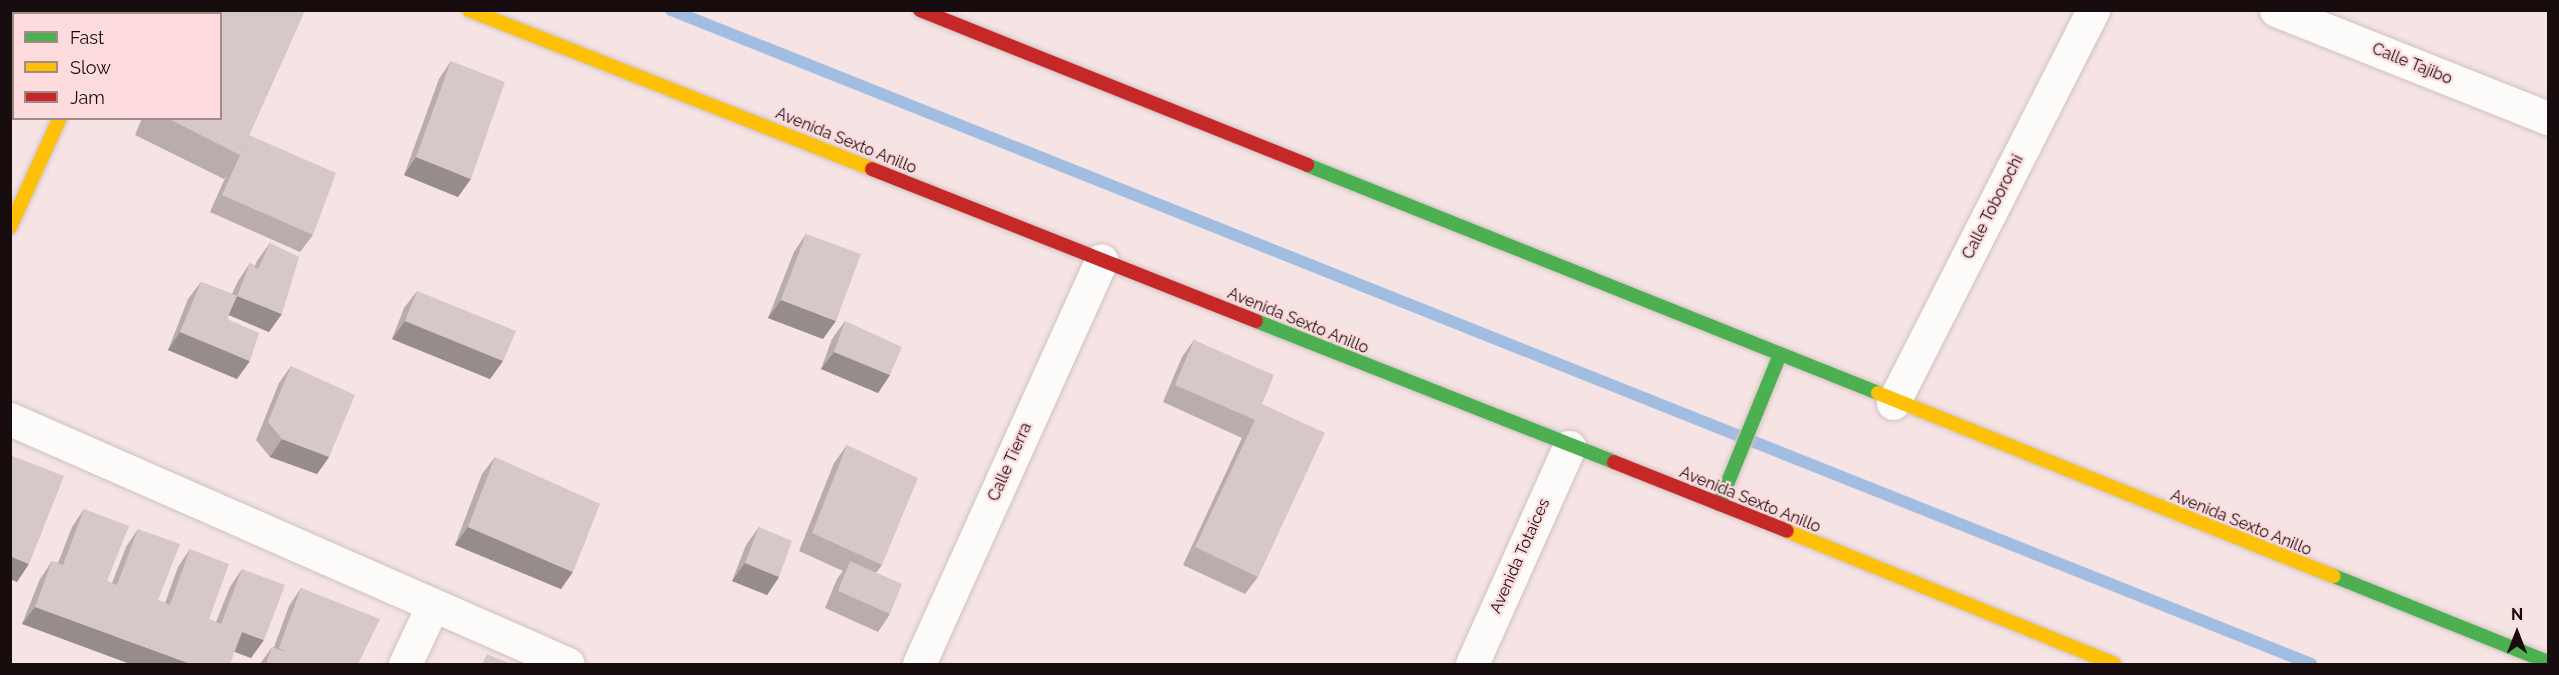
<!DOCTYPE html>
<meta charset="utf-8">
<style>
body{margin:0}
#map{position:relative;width:2559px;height:675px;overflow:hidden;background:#f6e3e4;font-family:Raleway,sans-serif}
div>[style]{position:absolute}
.stream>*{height:12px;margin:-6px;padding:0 6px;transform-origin:6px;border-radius:6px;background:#a1bde2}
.roads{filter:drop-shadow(0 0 2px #cfc1c1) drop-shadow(0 0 2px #cfc1c1)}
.street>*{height:33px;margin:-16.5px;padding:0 16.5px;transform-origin:16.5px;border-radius:16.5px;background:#fefbfb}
.fast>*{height:14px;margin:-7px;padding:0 7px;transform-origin:7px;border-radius:7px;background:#4caf50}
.slow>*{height:14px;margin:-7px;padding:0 7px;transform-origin:7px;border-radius:7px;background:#ffc107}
.jam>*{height:14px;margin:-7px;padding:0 7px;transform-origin:7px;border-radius:7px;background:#c62828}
.wall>*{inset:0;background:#b8acac}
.shaded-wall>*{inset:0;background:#968c8c}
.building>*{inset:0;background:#d6c8c8}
span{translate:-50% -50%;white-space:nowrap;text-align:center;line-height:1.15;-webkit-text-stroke:4.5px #fedbdc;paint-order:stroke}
.street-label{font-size:16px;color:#180d0e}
.frame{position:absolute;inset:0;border:12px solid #180d0e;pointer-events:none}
.legend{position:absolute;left:12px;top:12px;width:210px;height:108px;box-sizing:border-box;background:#fedbdc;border:2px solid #a2898a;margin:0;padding:8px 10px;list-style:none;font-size:18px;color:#180d0e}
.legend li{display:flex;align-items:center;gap:12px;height:30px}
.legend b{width:30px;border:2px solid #a2898a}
.north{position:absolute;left:2487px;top:603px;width:60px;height:60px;-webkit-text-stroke:4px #fedbdc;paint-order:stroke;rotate:0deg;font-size:16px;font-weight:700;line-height:24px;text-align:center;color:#180d0e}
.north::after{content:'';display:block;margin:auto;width:21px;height:27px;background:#180d0e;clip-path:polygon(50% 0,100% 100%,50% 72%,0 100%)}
</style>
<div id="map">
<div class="stream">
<i style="left:671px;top:10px;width:1766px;rotate:21.74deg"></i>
</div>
<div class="roads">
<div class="street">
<i style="left:2276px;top:10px;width:293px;rotate:21.7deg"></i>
<i style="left:1893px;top:403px;width:441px;rotate:-63deg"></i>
<i style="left:10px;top:419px;width:609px;rotate:23.7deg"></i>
<i style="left:405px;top:664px;width:65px;rotate:-64.6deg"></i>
<i style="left:919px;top:664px;width:443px;rotate:-65.7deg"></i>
<i style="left:1472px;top:664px;width:238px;rotate:-65.9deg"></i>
</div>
<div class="fast">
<i style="left:107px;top:14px;width:4px;rotate:-76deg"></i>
<i style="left:1307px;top:165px;width:615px;rotate:21.77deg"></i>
<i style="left:1256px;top:321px;width:385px;rotate:21.5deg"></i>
<i style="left:1719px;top:504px;width:159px;rotate:-67.8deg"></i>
<i style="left:2334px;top:576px;width:231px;rotate:21.9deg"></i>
</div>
<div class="slow">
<i style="left:469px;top:10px;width:433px;rotate:21.5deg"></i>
<i style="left:10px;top:227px;width:120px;rotate:-65.4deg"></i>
<i style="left:1878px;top:393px;width:491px;rotate:21.9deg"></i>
<i style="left:1787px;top:531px;width:353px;rotate:22.1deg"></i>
</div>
<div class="jam">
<i style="left:920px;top:10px;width:417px;rotate:21.8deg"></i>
<i style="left:872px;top:169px;width:413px;rotate:21.6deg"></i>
<i style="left:1614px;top:462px;width:186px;rotate:21.7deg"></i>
</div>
</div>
<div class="wall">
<i style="clip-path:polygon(186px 10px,305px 10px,249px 135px,313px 235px,300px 252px,210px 212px,226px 176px,224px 179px,135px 135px,142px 118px,220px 118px,220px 14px,184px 14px)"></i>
<i style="clip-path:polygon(451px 61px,458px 197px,404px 175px,439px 79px)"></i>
<i style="clip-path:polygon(806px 234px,823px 339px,768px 318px,794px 252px)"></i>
<i style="clip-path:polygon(270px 243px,269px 332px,229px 315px,227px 319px,237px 379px,168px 350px,188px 299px,201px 282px,232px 294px,238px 281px,250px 263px,255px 266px,257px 261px)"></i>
<i style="clip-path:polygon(417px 291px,503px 361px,490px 379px,392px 339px,404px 308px)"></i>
<i style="clip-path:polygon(845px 321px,890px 375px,878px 393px,821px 369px,832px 339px)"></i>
<i style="clip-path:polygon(1194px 340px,1262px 404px,1258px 577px,1245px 594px,1183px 565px,1242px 438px,1163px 402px,1182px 357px)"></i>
<i style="clip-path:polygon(291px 366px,329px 457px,317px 474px,270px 457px,256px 440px,279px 383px)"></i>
<i style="clip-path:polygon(847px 445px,882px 565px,876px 573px,890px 614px,878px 632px,825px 608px,837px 579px,843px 571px,799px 551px,834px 463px)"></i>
<i style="clip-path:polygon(495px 457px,561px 589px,455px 545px,482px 474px)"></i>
<i style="clip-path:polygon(84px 509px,107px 581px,112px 583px,126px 547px,138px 529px,158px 600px,165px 603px,178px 567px,190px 549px,209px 619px,216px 622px,230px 587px,242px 569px,251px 658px,235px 652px,22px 624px,40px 579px,52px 561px,58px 563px,72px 527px)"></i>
<i style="clip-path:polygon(759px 527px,779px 577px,767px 595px,732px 581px,746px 545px)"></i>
<i style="clip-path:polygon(301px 588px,358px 664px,260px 664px,272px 647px,274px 647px,289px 606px)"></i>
</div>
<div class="shaded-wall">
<i style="clip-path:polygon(416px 157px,471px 179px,458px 197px,404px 175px)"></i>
<i style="clip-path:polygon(237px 296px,282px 314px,269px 332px,224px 313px)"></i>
<i style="clip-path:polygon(781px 300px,836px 321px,823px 339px,768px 318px)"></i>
<i style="clip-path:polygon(405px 321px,503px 361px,490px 379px,392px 339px)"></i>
<i style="clip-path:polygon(180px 332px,250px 361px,237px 379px,168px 350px)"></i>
<i style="clip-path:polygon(834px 352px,890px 375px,878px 393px,821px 369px)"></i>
<i style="clip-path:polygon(282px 439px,329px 457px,317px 474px,270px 457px)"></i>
<i style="clip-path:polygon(468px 527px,573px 572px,561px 589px,455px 545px)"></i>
<i style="clip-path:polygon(10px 556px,29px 564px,17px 582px,10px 579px)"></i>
<i style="clip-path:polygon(745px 563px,779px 577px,767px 595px,732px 581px)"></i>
<i style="clip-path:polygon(35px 607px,191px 664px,130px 664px,22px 624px)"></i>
<i style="clip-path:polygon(242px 632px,264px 640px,251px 658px,230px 650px)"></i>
</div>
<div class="building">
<i style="clip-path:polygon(192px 10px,305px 10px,240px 155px,167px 118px,220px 118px,220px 14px,191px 14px)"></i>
<i style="clip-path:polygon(451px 61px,505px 82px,471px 179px,416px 157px)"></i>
<i style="clip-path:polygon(249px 135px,336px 173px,313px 235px,222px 195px)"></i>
<i style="clip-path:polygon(806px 234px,861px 254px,836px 321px,781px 300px)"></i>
<i style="clip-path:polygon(270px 243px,299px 257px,282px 314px,237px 296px,250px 263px,258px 269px)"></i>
<i style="clip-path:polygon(201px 282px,237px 296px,227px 319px,259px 333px,250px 361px,180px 332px)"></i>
<i style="clip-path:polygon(417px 291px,516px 331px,503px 361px,405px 321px)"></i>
<i style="clip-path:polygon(845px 321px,902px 347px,890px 375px,834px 352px)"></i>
<i style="clip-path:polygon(1194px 340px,1274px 375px,1262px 404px,1325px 433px,1258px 577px,1195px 547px,1255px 420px,1175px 385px)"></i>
<i style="clip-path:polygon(291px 366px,355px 395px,329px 457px,282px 439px,268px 422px)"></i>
<i style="clip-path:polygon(847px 445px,918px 478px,882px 565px,812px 533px)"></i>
<i style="clip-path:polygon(10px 455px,64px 476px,29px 564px,10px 556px)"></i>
<i style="clip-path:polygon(495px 457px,600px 504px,573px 572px,468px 527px)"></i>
<i style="clip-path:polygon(84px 509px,129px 526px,107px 581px,117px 585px,138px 529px,180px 544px,158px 600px,170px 605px,190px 549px,229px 564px,209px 619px,221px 624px,242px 569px,285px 585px,264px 640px,242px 632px,230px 664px,191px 664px,35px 607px,52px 561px,63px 565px)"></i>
<i style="clip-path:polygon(759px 527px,792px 541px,779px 577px,745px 563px)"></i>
<i style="clip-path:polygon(850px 561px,902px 584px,890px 614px,838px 591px)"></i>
<i style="clip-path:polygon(301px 588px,380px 619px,358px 664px,266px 664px,272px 647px,286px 652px,279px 648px)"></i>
<i style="clip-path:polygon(487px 654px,511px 664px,482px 664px)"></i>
</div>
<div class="street-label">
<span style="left:2412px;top:64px;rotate:22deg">Calle Tajibo</span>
<span style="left:846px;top:141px;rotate:22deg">Avenida Sexto Anillo</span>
<span style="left:1993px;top:207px;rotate:-63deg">Calle Toborochi</span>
<span style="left:1298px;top:321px;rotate:22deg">Avenida Sexto Anillo</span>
<span style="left:1010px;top:462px;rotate:-66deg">Calle Tierra</span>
<span style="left:1750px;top:500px;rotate:22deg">Avenida Sexto Anillo</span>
<span style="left:2241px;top:523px;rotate:22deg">Avenida Sexto Anillo</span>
<span style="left:1520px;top:556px;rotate:-66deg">Avenida Totaíces</span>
</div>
<div class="frame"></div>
<ul class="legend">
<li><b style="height:8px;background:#4caf50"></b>Fast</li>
<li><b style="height:8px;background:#ffc107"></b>Slow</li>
<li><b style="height:8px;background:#c62828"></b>Jam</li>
</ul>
<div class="north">N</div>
</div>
